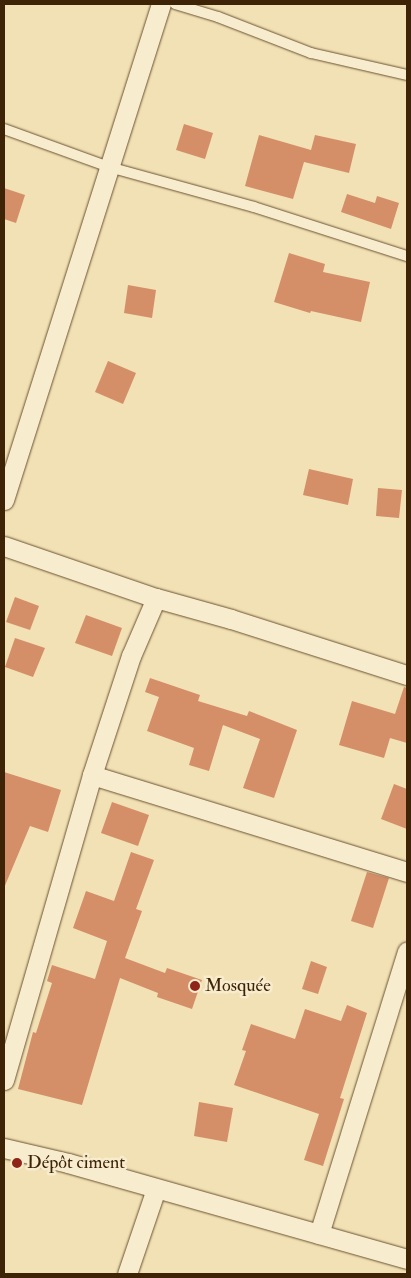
<!DOCTYPE html>
<meta charset="utf-8">
<style>
body{margin:0}
#map{position:relative;width:411px;height:1278px;overflow:hidden;background:#f2e1b4;font-family:"IM FELL Double Pica",serif}
div>[style]{position:absolute}
.building>*{inset:0;background:#d48f68}
.roads{filter:drop-shadow(0 0 1px #6b5232) drop-shadow(0 0 1px #6b5232)}
.lane>*{height:10px;margin:-5px;padding:0 5px;transform-origin:5px;border-radius:5px;background:#f7ecce}
.street>*{height:19px;margin:-9.5px;padding:0 9.5px;transform-origin:9.5px;border-radius:9.5px;background:#f7ecce}
.dots>*{width:14px;height:14px;translate:-50% -50%;box-sizing:border-box;border:2px solid #f7ecce;border-radius:50%}
span{translate:-50% -50%;white-space:nowrap;text-align:center;line-height:1.15;-webkit-text-stroke:5px #f7ecce;paint-order:stroke}
.poi-label{font-size:18px;color:#3e2307}
.left{translate:0 -50%;text-align:left}
.frame{position:absolute;inset:0;border:5px solid #3e2307;pointer-events:none}
</style>
<div id="map">
<div class="building">
<i style="clip-path:polygon(184px 124px,213px 133px,205px 159px,176px 150px)"></i>
<i style="clip-path:polygon(259px 135px,311px 150px,315px 135px,356px 144px,349px 173px,304px 162px,293px 199px,245px 186px)"></i>
<i style="clip-path:polygon(4px 188px,25px 195px,16px 223px,4px 219px)"></i>
<i style="clip-path:polygon(347px 194px,375px 203px,377px 196px,399px 203px,391px 229px,341px 212px)"></i>
<i style="clip-path:polygon(289px 253px,325px 264px,323px 272px,370px 282px,361px 322px,311px 311px,310px 313px,274px 302px)"></i>
<i style="clip-path:polygon(128px 285px,156px 290px,152px 318px,124px 313px)"></i>
<i style="clip-path:polygon(108px 361px,136px 373px,123px 404px,95px 392px)"></i>
<i style="clip-path:polygon(309px 469px,353px 479px,348px 505px,303px 495px)"></i>
<i style="clip-path:polygon(378px 488px,402px 490px,399px 518px,376px 516px)"></i>
<i style="clip-path:polygon(15px 597px,39px 606px,30px 630px,6px 622px)"></i>
<i style="clip-path:polygon(86px 615px,122px 628px,112px 656px,75px 643px)"></i>
<i style="clip-path:polygon(15px 638px,45px 648px,33px 677px,5px 667px)"></i>
<i style="clip-path:polygon(150px 678px,200px 695px,198px 701px,247px 716px,249px 711px,297px 730px,274px 798px,243px 788px,260px 739px,223px 725px,209px 771px,189px 765px,194px 748px,147px 731px,159px 697px,145px 692px)"></i>
<i style="clip-path:polygon(404px 687px,407px 688px,407px 743px,390px 738px,384px 758px,339px 745px,352px 701px,395px 714px)"></i>
<i style="clip-path:polygon(4px 772px,61px 790px,48px 832px,30px 826px,4px 888px)"></i>
<i style="clip-path:polygon(394px 784px,407px 789px,407px 829px,381px 819px)"></i>
<i style="clip-path:polygon(112px 802px,149px 815px,138px 846px,101px 833px)"></i>
<i style="clip-path:polygon(131px 852px,154px 860px,136px 909px,142px 911px,125px 958px,165px 973px,167px 968px,202px 980px,192px 1009px,157px 997px,158px 993px,120px 978px,82px 1105px,18px 1089px,33px 1032px,36px 1033px,52px 983px,47px 981px,52px 965px,95px 979px,107px 941px,73px 928px,86px 891px,114px 901px)"></i>
<i style="clip-path:polygon(367px 872px,389px 878px,373px 928px,351px 921px)"></i>
<i style="clip-path:polygon(311px 961px,327px 967px,318px 994px,302px 989px)"></i>
<i style="clip-path:polygon(347px 1005px,367px 1013px,340px 1098px,344px 1099px,323px 1166px,304px 1160px,319px 1114px,234px 1085px,246px 1051px,242px 1050px,251px 1024px,295px 1039px,305px 1009px,341px 1021px)"></i>
<i style="clip-path:polygon(199px 1102px,233px 1108px,227px 1142px,194px 1136px)"></i>
</div>
<div class="roads">
<div class="lane">
<i style="left:175px;top:4px;width:45px;rotate:16.8deg"></i>
<i style="left:218px;top:17px;width:100px;rotate:21.2deg"></i>
<i style="left:311px;top:53px;width:98px;rotate:12.9deg"></i>
<i style="left:4px;top:129px;width:112px;rotate:19.9deg"></i>
<i style="left:109px;top:167px;width:150px;rotate:15.4deg"></i>
<i style="left:254px;top:207px;width:161px;rotate:17.8deg"></i>
</div>
<div class="street">
<i style="left:4px;top:500px;width:520px;rotate:-72.44deg"></i>
<i style="left:4px;top:546px;width:161px;rotate:18.9deg"></i>
<i style="left:156px;top:598px;width:78px;rotate:15.6deg"></i>
<i style="left:231px;top:619px;width:185px;rotate:17.7deg"></i>
<i style="left:92px;top:775px;width:330px;rotate:17.1deg"></i>
<i style="left:4px;top:1080px;width:317px;rotate:-73.9deg"></i>
<i style="left:92px;top:775px;width:125px;rotate:-71.9deg"></i>
<i style="left:131px;top:656px;width:63px;rotate:-66.7deg"></i>
<i style="left:4px;top:1148px;width:66px;rotate:13.2deg"></i>
<i style="left:68px;top:1163px;width:352px;rotate:15.8deg"></i>
<i style="left:319px;top:1234px;width:296px;rotate:-72.7deg"></i>
<i style="left:127px;top:1274px;width:90px;rotate:-71.2deg"></i>
</div>
</div>
<div class="dots">
<i style="left:195px;top:986px;background:#8f2418"></i>
<i style="left:17px;top:1163px;background:#8f2418"></i>
</div>
<div class="poi-label">
<span class="left" style="left:205px;top:986px">Mosquée</span>
<span class="left" style="left:27px;top:1163px">Dépôt ciment</span>
</div>
<div class="frame"></div>
</div>
